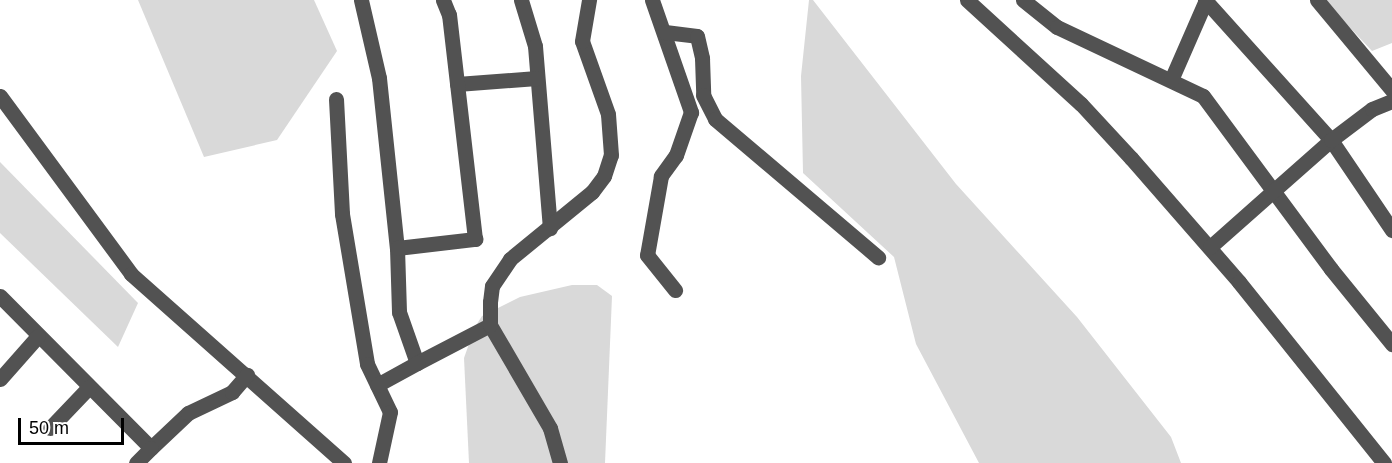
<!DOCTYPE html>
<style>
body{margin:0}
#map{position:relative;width:1392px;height:463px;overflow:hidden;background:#fff;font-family:Arial,sans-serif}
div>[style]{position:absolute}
.green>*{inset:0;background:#d9d9d9}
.minor>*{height:15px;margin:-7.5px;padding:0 7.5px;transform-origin:7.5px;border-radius:7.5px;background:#525252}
span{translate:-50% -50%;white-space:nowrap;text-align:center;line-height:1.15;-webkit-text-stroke:5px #fff;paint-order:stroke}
.scale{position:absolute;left:18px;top:418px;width:106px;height:27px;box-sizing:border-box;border:3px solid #000;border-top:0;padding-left:8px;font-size:18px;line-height:21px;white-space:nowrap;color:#000;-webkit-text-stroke:4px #fff;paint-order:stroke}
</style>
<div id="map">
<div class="green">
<i style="clip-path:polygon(138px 0,314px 0,337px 51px,277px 140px,204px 157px)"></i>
<i style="clip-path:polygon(809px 0,813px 0,956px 184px,1077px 317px,1171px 437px,1181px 463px,979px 463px,916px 344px,894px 257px,803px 173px,801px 76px)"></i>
<i style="clip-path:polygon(1324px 0,1392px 0,1392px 43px,1372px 51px)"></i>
<i style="clip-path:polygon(0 162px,138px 303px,118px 347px,0 233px)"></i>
<i style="clip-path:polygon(572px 285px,597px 285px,612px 296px,605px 463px,469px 463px,464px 358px,475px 327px,482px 316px,520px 297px)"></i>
</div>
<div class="minor">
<i style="left:361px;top:0;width:80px;rotate:77deg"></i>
<i style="left:379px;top:78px;width:171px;rotate:84deg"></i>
<i style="left:397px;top:248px;width:64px;rotate:88.2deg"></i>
<i style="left:399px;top:312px;width:54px;rotate:70.6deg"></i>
<i style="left:417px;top:363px;width:82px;rotate:-27.5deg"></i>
<i style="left:521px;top:0;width:48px;rotate:73.1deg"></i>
<i style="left:535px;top:46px;width:183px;rotate:85.3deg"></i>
<i style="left:652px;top:0;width:119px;rotate:70.8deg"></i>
<i style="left:691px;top:112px;width:46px;rotate:109.2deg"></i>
<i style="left:676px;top:155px;width:26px;rotate:126deg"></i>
<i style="left:661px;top:176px;width:80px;rotate:100deg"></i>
<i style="left:647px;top:255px;width:45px;rotate:51.3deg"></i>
<i style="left:967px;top:0;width:154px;rotate:42.4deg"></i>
<i style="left:1081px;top:104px;width:74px;rotate:47.2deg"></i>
<i style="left:1131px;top:158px;width:164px;rotate:48.9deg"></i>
<i style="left:1239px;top:282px;width:232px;rotate:51.3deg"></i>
<i style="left:1023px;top:0;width:43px;rotate:38.5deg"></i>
<i style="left:1057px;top:27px;width:161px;rotate:25.3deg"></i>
<i style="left:1203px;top:96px;width:215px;rotate:53.5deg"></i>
<i style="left:1331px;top:269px;width:97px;rotate:50.9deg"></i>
<i style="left:1205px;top:0;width:188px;rotate:48deg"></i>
<i style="left:1331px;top:140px;width:109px;rotate:55.9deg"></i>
<i style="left:1317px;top:0;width:117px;rotate:50.2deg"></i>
<i style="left:665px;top:32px;width:32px;rotate:7deg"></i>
<i style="left:697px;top:36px;width:23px;rotate:77deg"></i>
<i style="left:702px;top:58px;width:37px;rotate:88deg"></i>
<i style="left:703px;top:95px;width:27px;rotate:63deg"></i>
<i style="left:715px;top:119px;width:214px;rotate:40.3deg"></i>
<i style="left:1171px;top:80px;width:87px;rotate:-66.4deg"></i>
<i style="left:457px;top:84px;width:80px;rotate:-4.3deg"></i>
<i style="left:0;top:96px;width:221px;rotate:53.6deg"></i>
<i style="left:131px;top:274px;width:285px;rotate:41.6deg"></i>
<i style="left:336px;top:99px;width:115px;rotate:87deg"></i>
<i style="left:342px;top:214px;width:152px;rotate:80.5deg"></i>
<i style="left:367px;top:364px;width:53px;rotate:64.4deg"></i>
<i style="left:390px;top:412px;width:52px;rotate:102.2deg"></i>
<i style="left:1210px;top:247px;width:162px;rotate:-41.5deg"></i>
<i style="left:1331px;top:140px;width:51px;rotate:-37.1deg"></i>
<i style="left:1372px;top:109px;width:22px;rotate:-22deg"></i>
<i style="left:397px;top:248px;width:79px;rotate:-6.6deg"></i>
<i style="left:475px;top:239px;width:226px;rotate:-96.6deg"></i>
<i style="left:449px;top:15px;width:16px;rotate:-112deg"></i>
<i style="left:0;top:296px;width:214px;rotate:45.2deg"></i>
<i style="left:151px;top:448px;width:51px;rotate:-43.4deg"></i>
<i style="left:188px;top:413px;width:49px;rotate:-25.5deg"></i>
<i style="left:232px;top:392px;width:23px;rotate:-49deg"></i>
<i style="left:0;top:379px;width:57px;rotate:-48.5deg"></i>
<i style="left:377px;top:385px;width:46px;rotate:-28.8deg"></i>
<i style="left:50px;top:428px;width:57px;rotate:-46.4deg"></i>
<i style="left:136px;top:463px;width:21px;rotate:-45deg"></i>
<i style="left:560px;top:463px;width:36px;rotate:-106deg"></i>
<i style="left:550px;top:428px;width:119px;rotate:-120.2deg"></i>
<i style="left:490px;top:325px;width:23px;rotate:-90deg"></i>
<i style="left:490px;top:302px;width:16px;rotate:-83deg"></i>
<i style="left:492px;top:286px;width:32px;rotate:-56deg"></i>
<i style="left:510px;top:259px;width:106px;rotate:-39.3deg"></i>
<i style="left:592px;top:192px;width:20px;rotate:-53deg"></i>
<i style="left:604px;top:176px;width:22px;rotate:-72deg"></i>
<i style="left:611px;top:155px;width:41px;rotate:-94.2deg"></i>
<i style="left:608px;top:114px;width:77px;rotate:-109.6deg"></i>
<i style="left:582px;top:41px;width:42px;rotate:-80.3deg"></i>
</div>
<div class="scale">50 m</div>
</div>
